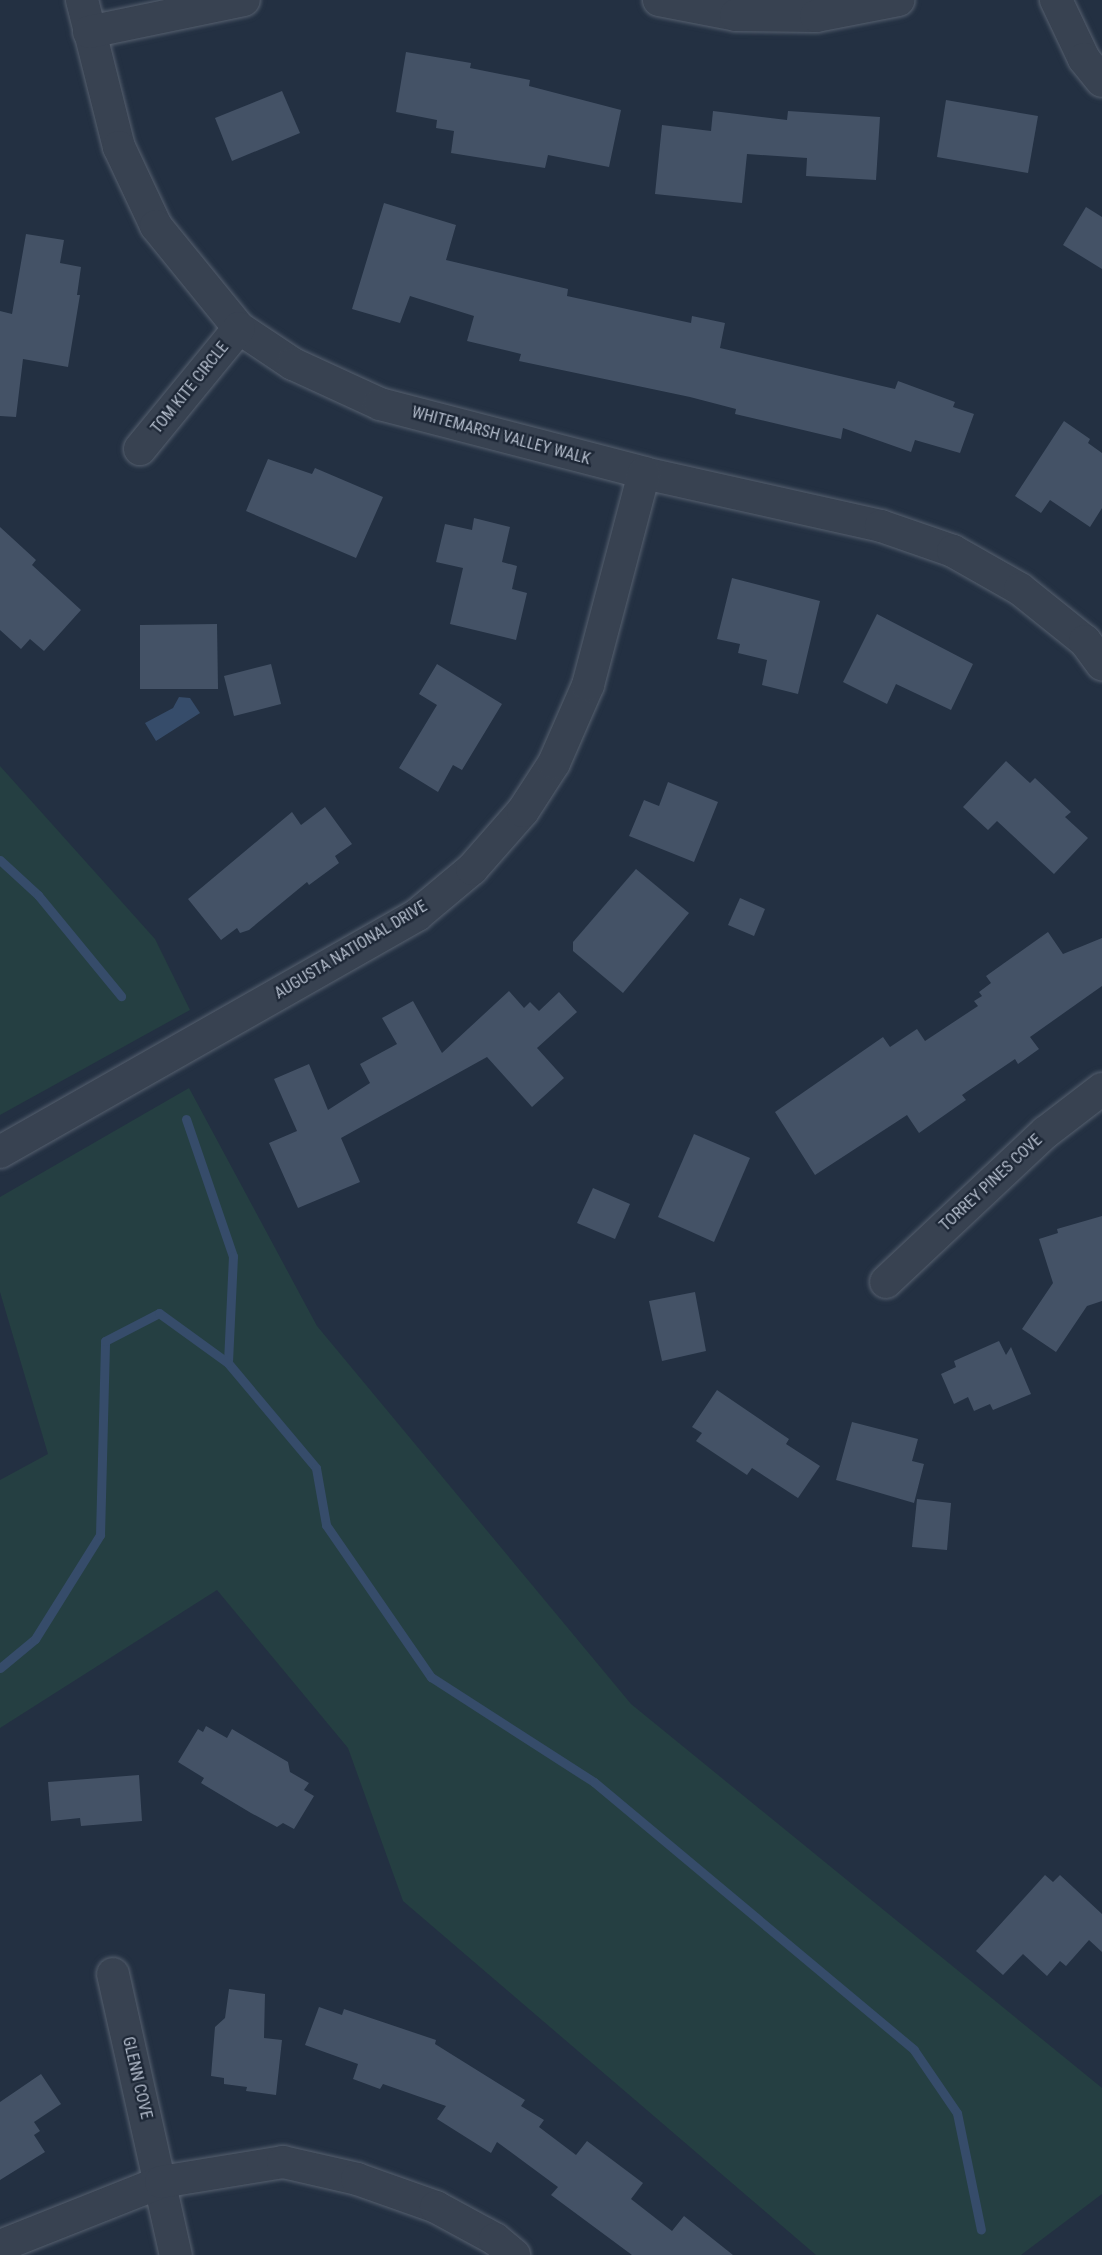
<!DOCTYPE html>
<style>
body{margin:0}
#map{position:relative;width:1102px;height:2255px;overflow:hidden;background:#233042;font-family:"Roboto Condensed",sans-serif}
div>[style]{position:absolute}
.green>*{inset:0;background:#253f42}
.water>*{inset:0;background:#364c6a}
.stream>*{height:9px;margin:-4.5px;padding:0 4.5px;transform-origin:4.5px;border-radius:4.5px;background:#364c6a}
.building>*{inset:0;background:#445266}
.roads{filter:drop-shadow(0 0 2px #56606f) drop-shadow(0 0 2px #56606f)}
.street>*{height:32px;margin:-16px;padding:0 16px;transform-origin:16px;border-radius:16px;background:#384251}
span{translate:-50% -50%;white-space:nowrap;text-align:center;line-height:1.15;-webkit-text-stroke:4.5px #1d2736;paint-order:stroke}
.street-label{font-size:16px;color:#b4bdcc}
</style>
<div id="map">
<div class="green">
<i style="clip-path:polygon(0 766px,155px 939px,190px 1010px,0 1115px)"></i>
<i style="clip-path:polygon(189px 1088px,317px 1326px,631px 1704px,1102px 2088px,1102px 2194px,1021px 2255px,816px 2255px,403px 1901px,348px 1748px,217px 1590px,0 1728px,0 1480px,48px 1454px,0 1292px,0 1197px)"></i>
</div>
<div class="water">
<i style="clip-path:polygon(179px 697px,190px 698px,200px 713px,156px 741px,145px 723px,173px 708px)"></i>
</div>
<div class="stream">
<i style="left:0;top:860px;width:52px;rotate:42.6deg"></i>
<i style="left:38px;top:895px;width:131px;rotate:50.6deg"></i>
<i style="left:186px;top:1119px;width:145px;rotate:71.1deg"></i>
<i style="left:233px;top:1256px;width:107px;rotate:92.7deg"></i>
<i style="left:228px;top:1363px;width:137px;rotate:50deg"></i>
<i style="left:316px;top:1468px;width:58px;rotate:80deg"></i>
<i style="left:326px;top:1525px;width:185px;rotate:55.4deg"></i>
<i style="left:431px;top:1677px;width:194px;rotate:32.8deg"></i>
<i style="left:594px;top:1782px;width:417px;rotate:39.9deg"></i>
<i style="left:914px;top:2050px;width:76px;rotate:55.7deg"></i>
<i style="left:957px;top:2113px;width:119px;rotate:78.4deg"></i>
<i style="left:0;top:1668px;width:45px;rotate:-39.6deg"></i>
<i style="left:35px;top:1639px;width:123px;rotate:-58deg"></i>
<i style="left:100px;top:1535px;width:194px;rotate:-88.5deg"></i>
<i style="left:105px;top:1341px;width:61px;rotate:-27.4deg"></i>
<i style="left:159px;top:1313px;width:85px;rotate:35.9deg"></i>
</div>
<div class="building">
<i style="clip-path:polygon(406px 52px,471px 63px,470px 68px,530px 80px,529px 86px,621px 110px,609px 167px,548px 155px,545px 168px,451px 153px,454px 131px,436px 128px,437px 120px,396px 112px)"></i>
<i style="clip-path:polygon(282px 91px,300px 133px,232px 161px,215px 118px)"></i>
<i style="clip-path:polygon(946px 100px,1038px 116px,1028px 173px,937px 157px)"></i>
<i style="clip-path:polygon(713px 111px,787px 120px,788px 111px,880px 117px,876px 180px,806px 176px,807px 158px,747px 154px,742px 203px,655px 194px,662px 125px,711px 131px)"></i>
<i style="clip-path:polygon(384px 203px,456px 225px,446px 260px,568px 289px,567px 296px,691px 323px,692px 316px,725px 323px,720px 348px,895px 389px,898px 381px,955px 402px,953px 407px,974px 414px,960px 453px,915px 440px,911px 452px,843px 428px,841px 439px,735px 414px,736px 409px,690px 397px,519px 361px,521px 354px,467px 341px,474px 316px,410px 296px,400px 323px,352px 309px)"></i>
<i style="clip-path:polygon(1086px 207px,1102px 217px,1102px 269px,1063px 245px)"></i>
<i style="clip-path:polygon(26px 234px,64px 240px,60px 263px,81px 267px,77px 295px,80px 295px,68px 367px,23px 359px,16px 417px,0 416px,0 311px,12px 314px)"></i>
<i style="clip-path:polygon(1064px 421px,1090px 439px,1088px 443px,1102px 453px,1102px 508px,1090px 527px,1050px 500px,1041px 513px,1015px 496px)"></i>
<i style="clip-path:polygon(268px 459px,312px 474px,315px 468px,383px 497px,356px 558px,246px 511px)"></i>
<i style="clip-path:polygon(474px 518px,510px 527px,502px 562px,517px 566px,512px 589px,527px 593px,516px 640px,450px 624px,463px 568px,436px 562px,445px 524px,472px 530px)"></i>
<i style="clip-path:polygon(0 527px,36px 560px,32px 565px,81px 610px,44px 651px,30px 639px,21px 649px,0 630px)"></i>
<i style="clip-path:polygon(732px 578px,820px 601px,798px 694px,762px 685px,767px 660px,738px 653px,740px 644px,717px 639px)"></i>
<i style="clip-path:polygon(877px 614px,973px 664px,951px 710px,896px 684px,887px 704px,843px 682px)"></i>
<i style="clip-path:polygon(217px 624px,218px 689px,140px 689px,140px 625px)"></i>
<i style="clip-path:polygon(271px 664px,281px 704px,234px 716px,224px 676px)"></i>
<i style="clip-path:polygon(437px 664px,502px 704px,462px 770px,453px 765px,438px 792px,399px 768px,437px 705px,419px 694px)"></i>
<i style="clip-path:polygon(1006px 761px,1030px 783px,1035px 778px,1071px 812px,1065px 817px,1088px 838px,1054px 874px,997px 821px,988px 830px,963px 807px)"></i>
<i style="clip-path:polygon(668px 782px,718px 802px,694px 862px,629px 836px,644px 800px,659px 806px)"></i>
<i style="clip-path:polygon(325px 807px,352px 844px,335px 856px,339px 863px,309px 885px,307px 882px,249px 930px,240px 933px,237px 928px,221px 940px,188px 899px,292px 812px,301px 825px)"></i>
<i style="clip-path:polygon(636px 869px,689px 913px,623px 993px,573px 951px,573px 942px)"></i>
<i style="clip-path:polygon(740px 898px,765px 909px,754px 936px,728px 925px)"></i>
<i style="clip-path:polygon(1048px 932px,1063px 954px,1102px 938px,1102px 986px,1030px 1037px,1039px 1049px,1018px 1064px,1015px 1059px,962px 1095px,966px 1100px,919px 1133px,907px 1115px,815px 1175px,775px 1112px,883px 1037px,890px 1047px,917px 1029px,925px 1041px,978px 1006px,974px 1001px,982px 996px,979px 992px,991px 983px,986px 976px)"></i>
<i style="clip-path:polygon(509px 991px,524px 1008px,530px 1002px,539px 1011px,559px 992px,577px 1012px,537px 1048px,564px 1078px,532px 1107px,487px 1057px,341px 1138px,360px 1182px,298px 1208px,269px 1143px,297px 1131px,274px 1079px,309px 1064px,328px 1110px,370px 1083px,360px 1064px,397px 1044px,382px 1018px,413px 1001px,442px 1053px)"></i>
<i style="clip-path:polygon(694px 1134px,750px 1158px,714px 1242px,658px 1217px)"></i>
<i style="clip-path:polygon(593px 1188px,630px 1204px,615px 1239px,577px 1223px)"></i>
<i style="clip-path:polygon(1102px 1216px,1102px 1301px,1087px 1306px,1056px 1352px,1022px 1329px,1053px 1283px,1039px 1239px,1058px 1233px,1057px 1229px)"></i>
<i style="clip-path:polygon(695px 1292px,706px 1351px,662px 1361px,649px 1301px)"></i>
<i style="clip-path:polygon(999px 1341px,1006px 1355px,1011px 1347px,1031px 1394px,993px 1410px,990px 1404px,974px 1411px,968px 1397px,954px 1404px,941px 1374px,956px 1367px,954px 1361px)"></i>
<i style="clip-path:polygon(717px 1390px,789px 1439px,786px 1444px,820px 1466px,798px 1498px,752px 1468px,747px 1475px,696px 1441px,702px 1433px,692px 1427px)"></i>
<i style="clip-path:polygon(852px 1422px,918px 1439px,912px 1461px,924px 1464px,914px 1503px,836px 1480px)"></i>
<i style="clip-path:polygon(917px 1499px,951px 1503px,947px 1550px,912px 1547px)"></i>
<i style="clip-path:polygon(206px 1726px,227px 1738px,232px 1729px,288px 1762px,290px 1772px,309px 1783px,304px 1790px,314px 1796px,294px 1829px,283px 1823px,277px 1827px,251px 1813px,201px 1783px,204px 1778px,178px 1762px,198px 1729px,203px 1732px)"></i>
<i style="clip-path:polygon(139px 1775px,142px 1821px,81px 1826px,80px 1818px,51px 1821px,48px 1782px)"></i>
<i style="clip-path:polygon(1045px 1875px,1053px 1882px,1060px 1875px,1102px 1914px,1102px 1952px,1089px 1940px,1066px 1966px,1060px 1961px,1047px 1976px,1023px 1954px,1003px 1975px,976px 1951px)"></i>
<i style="clip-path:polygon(229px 1989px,265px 1994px,264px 2038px,282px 2040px,276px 2095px,246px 2091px,247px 2087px,224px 2084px,224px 2078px,211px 2076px,215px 2027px,225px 2018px)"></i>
<i style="clip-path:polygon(319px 2007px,342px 2015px,344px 2009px,436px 2040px,435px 2044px,525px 2100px,521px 2106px,544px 2120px,539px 2127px,576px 2155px,587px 2141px,643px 2183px,631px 2199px,672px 2231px,684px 2216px,733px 2255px,632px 2255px,551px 2195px,558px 2187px,497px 2142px,491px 2153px,437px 2119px,446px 2106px,383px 2084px,380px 2089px,353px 2079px,358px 2064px,305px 2045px)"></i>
<i style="clip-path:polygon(41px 2074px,61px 2104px,34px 2122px,40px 2131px,34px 2135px,45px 2152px,0 2180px,0 2102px)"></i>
</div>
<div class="roads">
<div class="street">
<i style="left:82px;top:0;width:152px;rotate:75.9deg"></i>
<i style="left:119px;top:147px;width:87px;rotate:64.9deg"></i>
<i style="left:156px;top:226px;width:132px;rotate:50.9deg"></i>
<i style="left:239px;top:328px;width:65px;rotate:33.7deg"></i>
<i style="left:293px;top:364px;width:96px;rotate:24.7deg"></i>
<i style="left:380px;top:404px;width:273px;rotate:14.6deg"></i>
<i style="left:644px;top:473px;width:243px;rotate:12.6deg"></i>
<i style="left:881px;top:526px;width:76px;rotate:19.1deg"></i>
<i style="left:953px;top:551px;width:77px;rotate:29.6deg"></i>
<i style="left:1020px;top:589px;width:83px;rotate:38.7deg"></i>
<i style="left:1085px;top:641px;width:29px;rotate:54deg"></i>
<i style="left:659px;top:0;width:78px;rotate:11deg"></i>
<i style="left:736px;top:15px;width:80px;rotate:0.7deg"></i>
<i style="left:816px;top:16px;width:84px;rotate:-11deg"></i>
<i style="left:1056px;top:0;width:65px;rotate:64.6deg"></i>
<i style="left:1084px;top:59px;width:28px;rotate:51deg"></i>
<i style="left:89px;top:32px;width:158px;rotate:-11.7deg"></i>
<i style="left:140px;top:449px;width:156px;rotate:-50.7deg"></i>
<i style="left:0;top:1152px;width:480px;rotate:-29.6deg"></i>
<i style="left:417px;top:915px;width:72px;rotate:-39.9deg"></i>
<i style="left:472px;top:869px;width:77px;rotate:-48.7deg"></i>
<i style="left:523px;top:811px;width:57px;rotate:-57.1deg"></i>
<i style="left:554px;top:763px;width:85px;rotate:-66.4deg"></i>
<i style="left:588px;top:685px;width:219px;rotate:-75.2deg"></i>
<i style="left:886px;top:1282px;width:219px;rotate:-43.2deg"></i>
<i style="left:1046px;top:1132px;width:71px;rotate:-37.5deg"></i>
<i style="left:113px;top:1974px;width:288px;rotate:77.4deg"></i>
<i style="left:0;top:2246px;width:173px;rotate:-21.7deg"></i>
<i style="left:161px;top:2182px;width:124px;rotate:-9.3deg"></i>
<i style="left:283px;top:2162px;width:76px;rotate:12.9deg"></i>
<i style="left:357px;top:2179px;width:84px;rotate:19.5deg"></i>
<i style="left:436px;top:2207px;width:67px;rotate:28.5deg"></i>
<i style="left:495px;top:2239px;width:25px;rotate:40deg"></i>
</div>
</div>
<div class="street-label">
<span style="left:190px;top:388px;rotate:-51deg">TOM KITE CIRCLE</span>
<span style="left:501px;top:436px;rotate:15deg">WHITEMARSH VALLEY WALK</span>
<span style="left:351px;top:950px;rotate:-31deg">AUGUSTA NATIONAL DRIVE</span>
<span style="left:991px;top:1183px;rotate:-43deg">TORREY PINES COVE</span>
<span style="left:137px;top:2078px;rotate:77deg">GLENN COVE</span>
</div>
</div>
